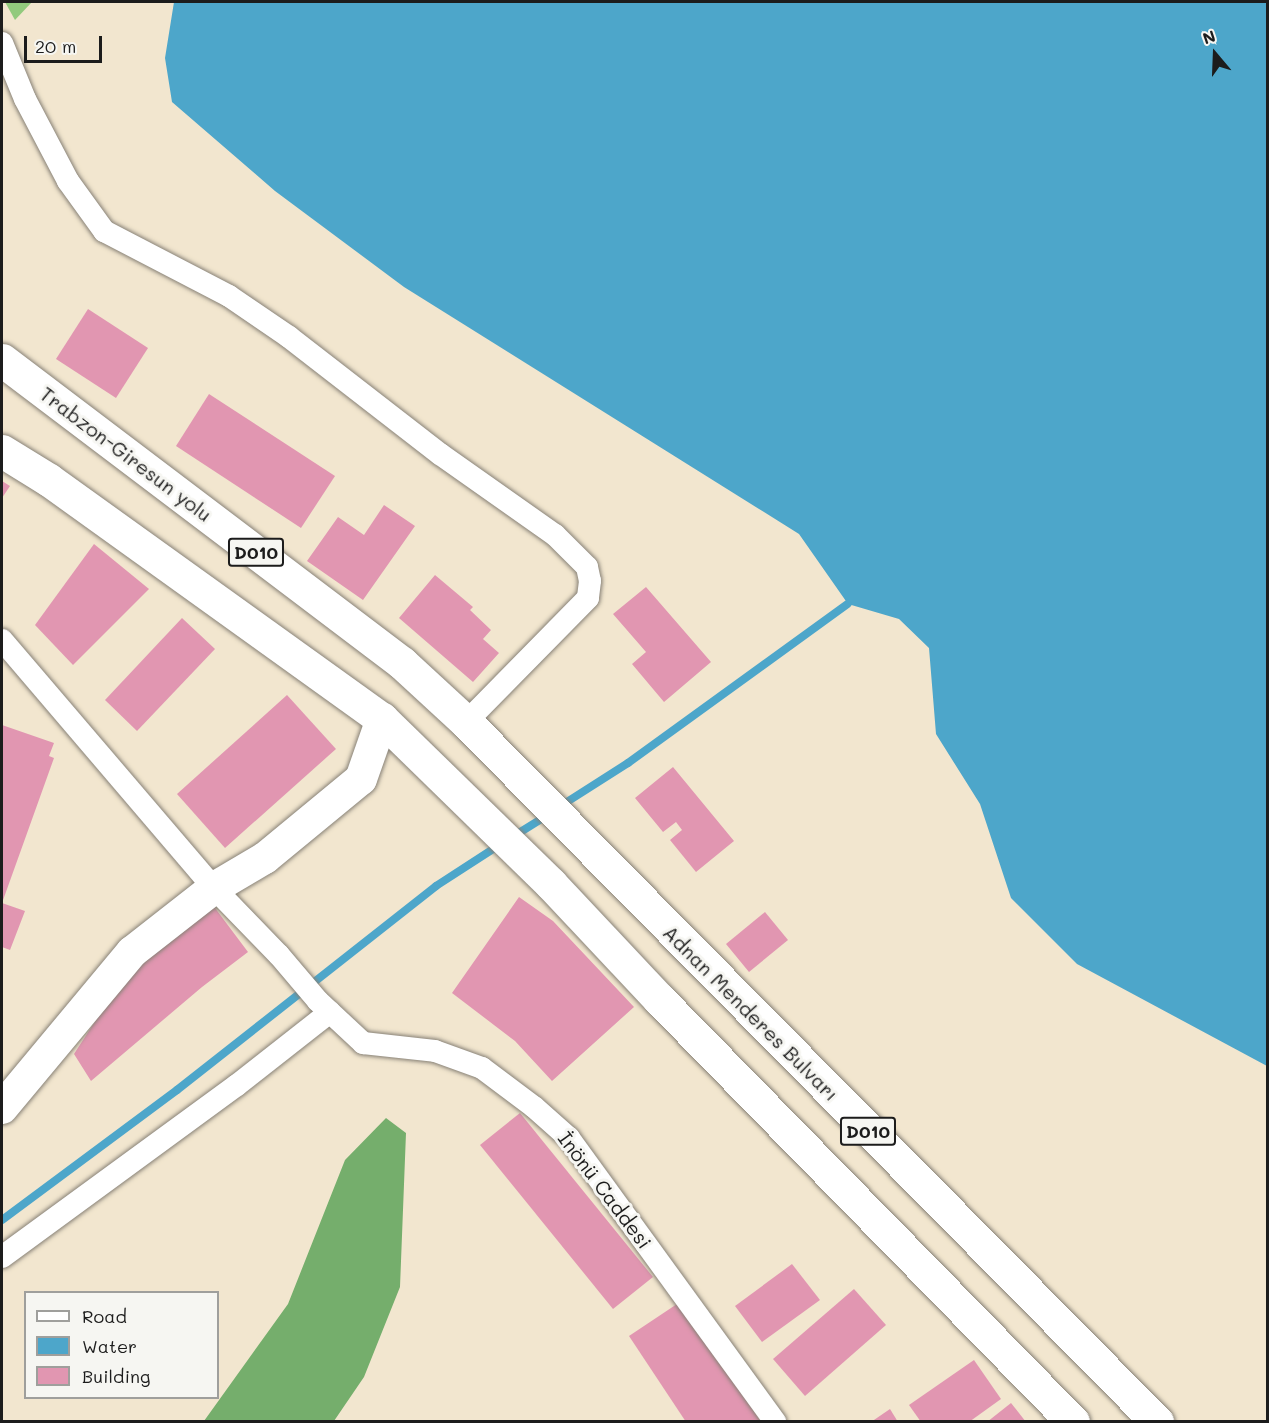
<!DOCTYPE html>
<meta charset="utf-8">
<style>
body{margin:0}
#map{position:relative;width:1269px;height:1423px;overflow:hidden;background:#f2e6cf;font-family:Mali,sans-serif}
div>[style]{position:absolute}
.green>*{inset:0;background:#92ca7d}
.forest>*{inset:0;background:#75ae6c}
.water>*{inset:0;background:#4da6ca}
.stream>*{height:8px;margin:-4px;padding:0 4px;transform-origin:4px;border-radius:4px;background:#4da6ca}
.building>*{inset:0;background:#e196b1}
.roads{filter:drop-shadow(0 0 2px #878176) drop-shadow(0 0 2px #878176)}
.street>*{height:22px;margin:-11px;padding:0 11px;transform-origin:11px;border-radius:11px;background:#fff}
.secondary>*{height:32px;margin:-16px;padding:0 16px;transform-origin:16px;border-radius:16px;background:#fff}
.highway>*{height:33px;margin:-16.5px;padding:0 16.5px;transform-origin:16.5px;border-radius:16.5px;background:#fff}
span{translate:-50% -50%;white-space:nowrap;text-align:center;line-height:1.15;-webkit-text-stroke:6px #f6f6f2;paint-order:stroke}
.shield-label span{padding:2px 4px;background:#f6f6f2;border:2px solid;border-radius:4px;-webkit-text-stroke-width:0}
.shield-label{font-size:18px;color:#1c1c1c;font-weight:700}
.street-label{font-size:20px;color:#1c1c1c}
.frame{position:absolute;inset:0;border:3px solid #1c1c1c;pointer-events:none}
.legend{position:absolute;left:24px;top:1291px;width:195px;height:108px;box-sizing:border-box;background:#f6f6f2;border:2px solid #9f9f9c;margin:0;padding:8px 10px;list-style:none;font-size:18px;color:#1c1c1c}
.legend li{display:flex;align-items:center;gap:12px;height:30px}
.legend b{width:30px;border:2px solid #9f9f9c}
.north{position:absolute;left:1185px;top:24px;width:60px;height:60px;-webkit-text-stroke:4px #f6f6f2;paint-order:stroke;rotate:341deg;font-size:16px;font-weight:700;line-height:24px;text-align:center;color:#1c1c1c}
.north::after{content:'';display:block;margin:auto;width:21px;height:27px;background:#1c1c1c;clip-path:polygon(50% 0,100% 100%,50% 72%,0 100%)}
.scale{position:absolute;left:24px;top:36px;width:78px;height:27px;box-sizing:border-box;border:3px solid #1c1c1c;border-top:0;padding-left:8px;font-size:18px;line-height:21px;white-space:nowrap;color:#1c1c1c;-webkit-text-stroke:4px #f6f6f2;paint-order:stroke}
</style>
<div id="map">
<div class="green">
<i style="clip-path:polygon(5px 2px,32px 2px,15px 20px)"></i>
</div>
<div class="forest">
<i style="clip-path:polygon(386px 1118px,406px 1133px,400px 1287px,364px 1377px,334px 1421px,204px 1421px,288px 1304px,345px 1160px)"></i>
</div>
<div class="water">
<i style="clip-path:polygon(174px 2px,1267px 2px,1267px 1066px,1077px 964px,1011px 898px,980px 804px,936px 734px,929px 648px,899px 619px,848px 604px,799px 534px,404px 287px,275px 191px,172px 102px,165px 58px)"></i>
</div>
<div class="stream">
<i style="left:559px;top:807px;width:82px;rotate:-32.5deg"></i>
<i style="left:628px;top:763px;width:271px;rotate:-35.9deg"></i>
<i style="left:514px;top:836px;width:39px;rotate:-32deg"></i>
<i style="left:2px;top:1220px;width:218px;rotate:-36.6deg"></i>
<i style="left:177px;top:1090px;width:330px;rotate:-38.2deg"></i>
<i style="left:436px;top:886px;width:77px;rotate:-32.9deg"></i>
</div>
<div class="building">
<i style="clip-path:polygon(88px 309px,148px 348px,116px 398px,56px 359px)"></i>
<i style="clip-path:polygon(209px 394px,335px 476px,301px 528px,176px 446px)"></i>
<i style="clip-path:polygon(2px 481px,10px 486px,2px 498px)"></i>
<i style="clip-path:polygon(384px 505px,415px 526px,363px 600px,307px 561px,338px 517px,364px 535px)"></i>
<i style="clip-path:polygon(94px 544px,149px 589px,73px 665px,35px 625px)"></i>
<i style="clip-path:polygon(435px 575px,473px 607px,470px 610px,491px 630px,483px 639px,499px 653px,473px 682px,399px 618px)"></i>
<i style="clip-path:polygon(646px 587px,711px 662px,664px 702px,632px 664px,646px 652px,613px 614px)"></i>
<i style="clip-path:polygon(182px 618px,215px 649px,137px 731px,105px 700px)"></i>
<i style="clip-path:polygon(287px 695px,336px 749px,225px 848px,177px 794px)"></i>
<i style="clip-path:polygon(2px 725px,54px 743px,49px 756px,54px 758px,2px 903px,25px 911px,10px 950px,2px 947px)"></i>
<i style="clip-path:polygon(673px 767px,734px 841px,696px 872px,670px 840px,682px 830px,676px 822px,663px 832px,635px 798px)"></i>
<i style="clip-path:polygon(519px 897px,553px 921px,634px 1007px,552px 1081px,515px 1041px,452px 993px)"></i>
<i style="clip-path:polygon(212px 904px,248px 952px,202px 987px,91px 1081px,74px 1054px,129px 969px)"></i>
<i style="clip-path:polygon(765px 912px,788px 940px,749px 972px,726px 944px)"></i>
<i style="clip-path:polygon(520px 1113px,653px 1277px,613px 1309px,480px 1145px)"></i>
<i style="clip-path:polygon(792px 1264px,820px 1300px,762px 1342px,735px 1306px)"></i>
<i style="clip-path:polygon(854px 1289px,886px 1325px,805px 1396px,773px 1359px)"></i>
<i style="clip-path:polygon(680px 1302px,761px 1422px,686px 1422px,629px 1336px)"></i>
<i style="clip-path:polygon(974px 1360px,1001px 1399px,969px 1422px,921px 1422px,909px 1405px)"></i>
<i style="clip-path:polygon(1011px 1403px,1026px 1422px,987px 1422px)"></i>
<i style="clip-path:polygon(890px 1409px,898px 1422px,871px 1422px)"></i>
</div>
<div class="roads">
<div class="street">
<i style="left:2px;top:43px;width:61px;rotate:67.7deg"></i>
<i style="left:25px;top:99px;width:93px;rotate:62.3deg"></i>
<i style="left:68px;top:181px;width:62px;rotate:54.2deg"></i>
<i style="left:104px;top:231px;width:141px;rotate:27.5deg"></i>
<i style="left:229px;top:296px;width:73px;rotate:34.3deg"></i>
<i style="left:289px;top:337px;width:191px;rotate:37.8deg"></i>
<i style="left:440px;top:454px;width:141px;rotate:35.2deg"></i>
<i style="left:555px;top:535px;width:45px;rotate:45deg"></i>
<i style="left:587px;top:567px;width:14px;rotate:78deg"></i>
<i style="left:590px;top:581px;width:17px;rotate:97deg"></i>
<i style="left:588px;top:598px;width:174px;rotate:134.5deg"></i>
<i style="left:2px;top:640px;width:326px;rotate:49.5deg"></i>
<i style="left:214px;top:888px;width:93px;rotate:45.9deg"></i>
<i style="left:279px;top:955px;width:60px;rotate:49.7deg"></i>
<i style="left:318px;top:1001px;width:62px;rotate:43deg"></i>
<i style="left:363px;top:1043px;width:72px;rotate:6.3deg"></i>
<i style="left:435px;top:1051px;width:50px;rotate:19.9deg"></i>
<i style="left:482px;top:1068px;width:65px;rotate:36.9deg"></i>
<i style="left:534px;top:1107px;width:47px;rotate:41.5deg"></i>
<i style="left:569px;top:1138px;width:351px;rotate:54deg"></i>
<i style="left:2px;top:1257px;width:291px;rotate:-36.2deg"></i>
<i style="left:237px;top:1085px;width:118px;rotate:-38.1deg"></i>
</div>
<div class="secondary">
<i style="left:2px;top:1108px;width:203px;rotate:-50.2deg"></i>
<i style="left:132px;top:952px;width:104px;rotate:-38deg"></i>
<i style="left:214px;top:888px;width:59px;rotate:-30.5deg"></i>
<i style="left:265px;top:858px;width:124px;rotate:-39.5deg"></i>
<i style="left:361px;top:779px;width:64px;rotate:-70.7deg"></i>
</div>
<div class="highway">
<i style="left:2px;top:360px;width:502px;rotate:37.14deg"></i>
<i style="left:402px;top:663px;width:87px;rotate:42.7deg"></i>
<i style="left:466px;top:722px;width:984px;rotate:45.37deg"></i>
<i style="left:2px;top:451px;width:55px;rotate:31.7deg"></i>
<i style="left:49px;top:480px;width:410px;rotate:35.7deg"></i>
<i style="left:382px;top:719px;width:236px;rotate:44.3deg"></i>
<i style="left:551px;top:884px;width:158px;rotate:46.8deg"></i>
<i style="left:659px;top:999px;width:592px;rotate:45.62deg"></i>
</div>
</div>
<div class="shield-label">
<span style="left:256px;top:552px">D010</span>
<span style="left:868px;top:1131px">D010</span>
</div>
<div class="street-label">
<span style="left:126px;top:454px;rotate:37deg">Trabzon-Giresun yolu</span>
<span style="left:751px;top:1013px;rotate:45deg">Adnan Menderes Bulvarı</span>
<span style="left:605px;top:1190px;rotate:53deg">İnönü Caddesi</span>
</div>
<div class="frame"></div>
<ul class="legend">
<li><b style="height:8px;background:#fff"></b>Road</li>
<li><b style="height:16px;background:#4da6ca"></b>Water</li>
<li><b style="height:16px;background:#e196b1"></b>Building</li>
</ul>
<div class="north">N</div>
<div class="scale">20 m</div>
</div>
